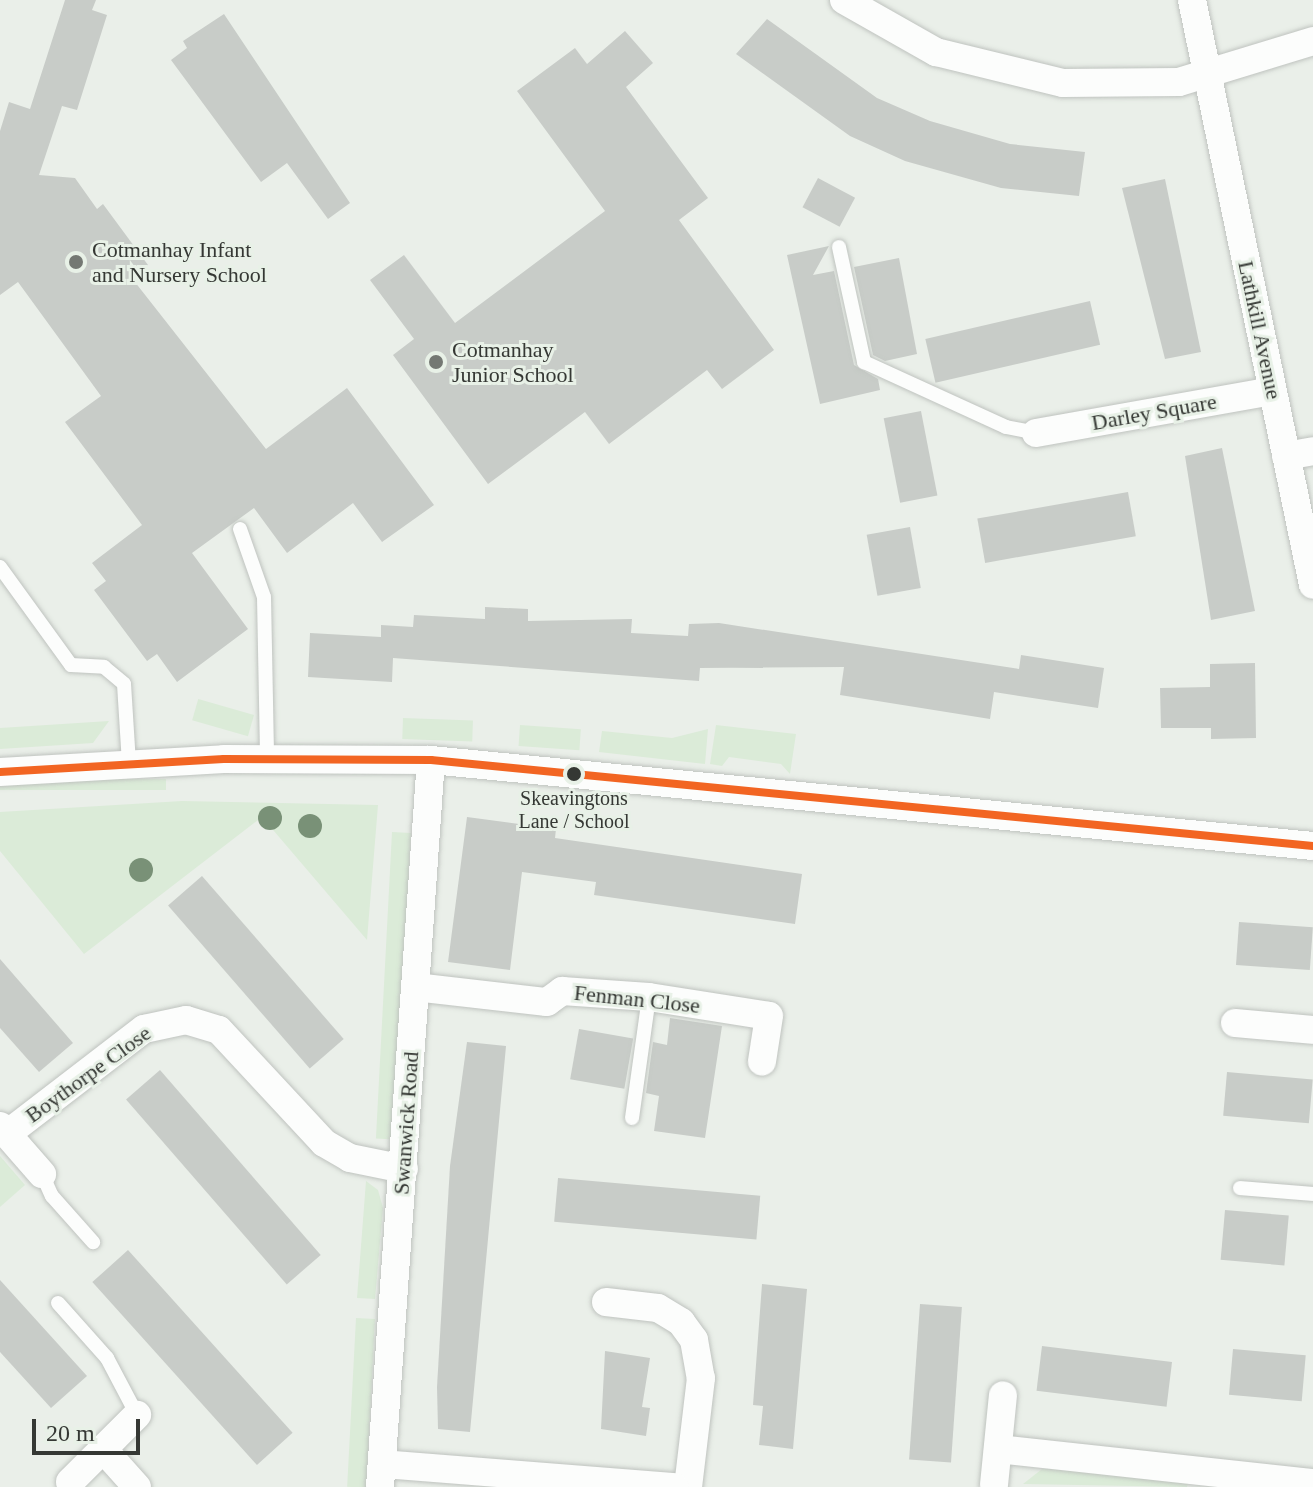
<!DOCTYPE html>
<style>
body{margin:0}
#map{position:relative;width:1313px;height:1487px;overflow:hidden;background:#eaefe9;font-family:"Times New Roman",serif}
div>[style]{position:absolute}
.green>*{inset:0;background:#dbebd8;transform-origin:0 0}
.building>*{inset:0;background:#c8ccc8;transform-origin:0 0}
.roads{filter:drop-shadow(0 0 2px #bfc3bf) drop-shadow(0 0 2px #bfc3bf)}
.service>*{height:14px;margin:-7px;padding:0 7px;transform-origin:7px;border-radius:7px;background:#fcfdfc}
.minor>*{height:28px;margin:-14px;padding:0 14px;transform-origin:14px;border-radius:14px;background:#fcfdfc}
.bus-1>*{height:8px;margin:-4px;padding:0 4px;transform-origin:4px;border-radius:4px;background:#f26522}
.trees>*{width:24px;height:24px;margin:-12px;border-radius:50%;background:#799177}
.dots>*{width:22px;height:22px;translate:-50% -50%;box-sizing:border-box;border:4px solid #e8f1e7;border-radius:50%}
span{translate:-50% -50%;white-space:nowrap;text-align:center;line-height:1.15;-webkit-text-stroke:6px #e8f1e7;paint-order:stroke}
.bus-label{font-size:20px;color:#353834}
.poi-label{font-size:22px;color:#353834}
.left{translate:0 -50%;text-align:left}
.street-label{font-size:22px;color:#353834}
.scale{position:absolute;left:32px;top:1419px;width:108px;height:36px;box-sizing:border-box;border:4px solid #353834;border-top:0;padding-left:10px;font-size:24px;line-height:28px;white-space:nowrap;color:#353834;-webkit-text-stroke:6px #e8f1e7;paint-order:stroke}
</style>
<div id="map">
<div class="green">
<div style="left:254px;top:715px;width:22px;height:58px;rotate:106deg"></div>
<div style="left:403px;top:718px;width:70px;height:21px;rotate:2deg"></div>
<div style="clip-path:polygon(109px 721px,93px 743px,0 749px,0 728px)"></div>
<div style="left:520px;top:725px;width:61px;height:21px;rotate:4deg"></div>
<div style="clip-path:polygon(716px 725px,796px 734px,790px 774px,781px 764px,729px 757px,722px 766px,710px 764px)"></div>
<div style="clip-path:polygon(708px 729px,705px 764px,599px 752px,602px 731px,672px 738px)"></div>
<div style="left:166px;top:779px;width:11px;height:166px;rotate:90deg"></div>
<div style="clip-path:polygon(182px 801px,378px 805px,367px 940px,262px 817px,84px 954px,0 851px,0 812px)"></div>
<div style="left:392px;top:832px;width:19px;height:307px;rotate:3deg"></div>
<div style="clip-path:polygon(0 1156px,25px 1185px,0 1207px)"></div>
<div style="clip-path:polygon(366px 1181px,378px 1190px,383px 1208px,375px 1299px,357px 1298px)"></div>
<div style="left:356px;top:1318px;width:19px;height:169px;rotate:3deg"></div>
<div style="clip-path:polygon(1057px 1468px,1188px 1482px,1187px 1487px,1023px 1484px,1042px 1469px)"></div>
</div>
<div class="building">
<div style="clip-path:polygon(65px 0,96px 0,92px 10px,107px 15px,77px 110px,62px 106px,39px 175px,75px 178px,97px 209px,103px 204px,148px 265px,131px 277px,266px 449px,347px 388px,434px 505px,382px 542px,353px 503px,287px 553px,254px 508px,192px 553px,248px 629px,177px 682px,157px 654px,147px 661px,94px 590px,106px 581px,92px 563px,142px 525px,65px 422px,101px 396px,18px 282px,0 295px,0 131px,9px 102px,30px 109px)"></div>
<div style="clip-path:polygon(224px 14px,350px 203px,328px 219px,287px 163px,261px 182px,171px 60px,187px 48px,183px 41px)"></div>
<div style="clip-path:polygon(767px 19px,877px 98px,930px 121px,1010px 144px,1085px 152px,1079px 196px,1001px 188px,905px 161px,850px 136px,736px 54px)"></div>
<div style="clip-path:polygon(625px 31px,653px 63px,626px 87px,708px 198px,679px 220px,774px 350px,722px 389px,707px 370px,609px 444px,585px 412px,488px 484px,393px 355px,414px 339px,370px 280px,404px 255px,455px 323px,605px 211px,517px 91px,575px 48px,587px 64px)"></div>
<div style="left:818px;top:178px;width:42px;height:33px;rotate:28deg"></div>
<div style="clip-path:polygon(1165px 179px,1201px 352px,1165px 359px,1122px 188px)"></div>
<div style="clip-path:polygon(829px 246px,813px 275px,834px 271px,854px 365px,878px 379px,880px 390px,820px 404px,787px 255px)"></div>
<div style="clip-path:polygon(899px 258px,917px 354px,885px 361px,873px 355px,854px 267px)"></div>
<div style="left:1090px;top:301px;width:45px;height:169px;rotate:77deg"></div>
<div style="left:921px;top:411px;width:86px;height:38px;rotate:79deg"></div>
<div style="clip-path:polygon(1222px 448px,1255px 611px,1211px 620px,1185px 456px)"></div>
<div style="left:1128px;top:492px;width:45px;height:153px;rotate:80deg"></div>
<div style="left:910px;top:527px;width:62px;height:44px;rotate:80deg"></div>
<div style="clip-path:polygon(485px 607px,528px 609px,528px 621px,632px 619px,631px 633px,688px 636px,689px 624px,719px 623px,1019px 669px,1021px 655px,1104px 668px,1098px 708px,994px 692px,990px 719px,840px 695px,844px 667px,700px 668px,699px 681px,393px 658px,392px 682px,308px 677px,310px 633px,381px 637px,381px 625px,413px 627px,414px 615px,485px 619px)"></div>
<div style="clip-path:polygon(1255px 663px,1256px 738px,1211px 739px,1211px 728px,1161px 728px,1160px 688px,1210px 687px,1210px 664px)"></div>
<div style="clip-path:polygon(467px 817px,556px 829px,555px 838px,802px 874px,795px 924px,594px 895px,596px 882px,522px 872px,510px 970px,448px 962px)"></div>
<div style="left:202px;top:876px;width:216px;height:45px;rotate:49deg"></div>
<div style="left:1239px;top:922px;width:74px;height:43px;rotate:4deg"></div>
<div style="clip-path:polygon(0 959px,73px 1043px,39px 1072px,0 1028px)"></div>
<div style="clip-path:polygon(670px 1018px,722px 1026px,705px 1138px,654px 1131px,659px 1096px,646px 1093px,653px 1042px,667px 1045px)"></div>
<div style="left:579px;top:1029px;width:55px;height:51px;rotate:10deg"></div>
<div style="clip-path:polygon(467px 1042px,506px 1046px,470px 1432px,438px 1429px,437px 1387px,450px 1166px)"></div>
<div style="left:160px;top:1070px;width:245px;height:45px;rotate:49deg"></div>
<div style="left:1227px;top:1072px;width:86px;height:44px;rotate:5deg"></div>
<div style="left:558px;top:1178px;width:203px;height:44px;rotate:5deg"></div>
<div style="left:1225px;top:1210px;width:64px;height:50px;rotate:5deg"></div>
<div style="left:128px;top:1250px;width:246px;height:48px;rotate:48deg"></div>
<div style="clip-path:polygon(0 1280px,87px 1376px,51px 1408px,0 1352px)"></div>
<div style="clip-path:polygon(762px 1284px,807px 1289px,793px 1449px,759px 1445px,763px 1406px,753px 1405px)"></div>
<div style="left:920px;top:1304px;width:42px;height:156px;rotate:4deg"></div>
<div style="left:1042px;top:1346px;width:131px;height:45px;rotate:7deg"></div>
<div style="left:1233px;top:1349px;width:73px;height:46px;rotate:5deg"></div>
<div style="clip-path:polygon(605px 1351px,650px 1358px,642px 1407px,650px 1408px,646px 1436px,601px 1429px)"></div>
</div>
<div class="roads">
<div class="service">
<div style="left:839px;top:247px;width:118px;rotate:77.7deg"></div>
<div style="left:864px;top:362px;width:156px;rotate:24.6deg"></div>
<div style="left:1006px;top:427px;width:31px;rotate:11deg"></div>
<div style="left:240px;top:529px;width:72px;rotate:70.6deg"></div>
<div style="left:264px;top:597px;width:161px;rotate:88.9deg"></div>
<div style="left:0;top:567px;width:121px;rotate:54.1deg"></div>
<div style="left:71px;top:665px;width:33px;rotate:3deg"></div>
<div style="left:104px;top:667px;width:26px;rotate:40deg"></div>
<div style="left:124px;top:684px;width:79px;rotate:86.4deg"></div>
<div style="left:632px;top:1118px;width:122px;rotate:-82deg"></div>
<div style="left:42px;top:1174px;width:24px;rotate:66deg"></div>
<div style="left:52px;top:1196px;width:62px;rotate:48.3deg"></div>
<div style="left:1240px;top:1188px;width:73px;rotate:4.7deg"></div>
<div style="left:58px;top:1303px;width:74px;rotate:48.3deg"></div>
<div style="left:107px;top:1358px;width:64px;rotate:62.2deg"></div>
</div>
<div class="minor">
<div style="left:844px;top:0;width:106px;rotate:29.5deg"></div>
<div style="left:936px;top:52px;width:131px;rotate:13.7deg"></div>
<div style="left:1063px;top:83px;width:116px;rotate:-0.5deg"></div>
<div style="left:1179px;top:82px;width:140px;rotate:-17deg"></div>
<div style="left:1192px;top:0;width:597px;rotate:78.31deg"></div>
<div style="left:1036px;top:433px;width:240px;rotate:-10.1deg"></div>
<div style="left:1286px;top:456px;width:27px;rotate:-10deg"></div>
<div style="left:0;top:772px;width:224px;rotate:-3.3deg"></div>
<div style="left:224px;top:759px;width:207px;rotate:0.3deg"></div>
<div style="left:431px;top:760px;width:886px;rotate:5.57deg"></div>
<div style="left:415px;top:987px;width:133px;rotate:6.5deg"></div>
<div style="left:547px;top:1002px;width:19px;rotate:-36deg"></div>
<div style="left:562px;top:991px;width:87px;rotate:3.9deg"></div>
<div style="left:649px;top:997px;width:121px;rotate:9deg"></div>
<div style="left:769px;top:1016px;width:46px;rotate:98.8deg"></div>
<div style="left:1235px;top:1023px;width:78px;rotate:5.1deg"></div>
<div style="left:0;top:1126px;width:64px;rotate:48.8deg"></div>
<div style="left:7px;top:1134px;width:173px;rotate:-37.5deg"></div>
<div style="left:144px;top:1029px;width:43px;rotate:-12.1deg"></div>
<div style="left:186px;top:1020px;width:34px;rotate:17deg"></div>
<div style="left:219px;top:1030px;width:154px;rotate:47.1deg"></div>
<div style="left:324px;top:1143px;width:30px;rotate:30deg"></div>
<div style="left:350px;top:1158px;width:55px;rotate:11.5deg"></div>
<div style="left:606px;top:1302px;width:52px;rotate:6.6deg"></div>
<div style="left:658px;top:1308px;width:27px;rotate:31deg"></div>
<div style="left:681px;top:1322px;width:22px;rotate:54deg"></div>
<div style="left:694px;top:1340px;width:39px;rotate:80deg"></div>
<div style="left:701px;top:1378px;width:110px;rotate:96.8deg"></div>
<div style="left:103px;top:1449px;width:51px;rotate:48.2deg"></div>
<div style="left:998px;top:1449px;width:317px;rotate:6.2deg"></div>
<div style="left:382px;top:1464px;width:293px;rotate:4.5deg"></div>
<div style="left:70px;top:1482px;width:95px;rotate:-45deg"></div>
<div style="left:994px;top:1485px;width:90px;rotate:-84.3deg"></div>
<div style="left:380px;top:1487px;width:729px;rotate:-85.99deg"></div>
</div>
</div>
<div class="bus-1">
<div style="left:0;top:772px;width:224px;rotate:-3.3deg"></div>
<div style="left:224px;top:759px;width:207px;rotate:0.3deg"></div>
<div style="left:431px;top:760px;width:886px;rotate:5.57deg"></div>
</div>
<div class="trees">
<div style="left:270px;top:818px"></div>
<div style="left:310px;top:826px"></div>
<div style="left:141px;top:870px"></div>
</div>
<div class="dots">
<div style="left:76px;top:262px;background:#747873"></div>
<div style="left:436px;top:362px;background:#747873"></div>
<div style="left:574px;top:774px;background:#353834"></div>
</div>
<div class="bus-label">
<span style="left:574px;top:810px">Skeavingtons<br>Lane / School</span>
</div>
<div class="poi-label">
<span class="left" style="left:92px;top:262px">Cotmanhay Infant<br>and Nursery School</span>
<span class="left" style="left:452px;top:362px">Cotmanhay<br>Junior School</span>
</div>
<div class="street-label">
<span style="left:1260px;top:330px;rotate:78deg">Lathkill Avenue</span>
<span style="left:1154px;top:412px;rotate:-10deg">Darley Square</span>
<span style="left:637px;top:999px;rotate:6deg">Fenman Close</span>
<span style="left:88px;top:1074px;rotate:-36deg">Boythorpe Close</span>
<span style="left:406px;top:1123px;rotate:-86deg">Swanwick Road</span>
</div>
<div class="scale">20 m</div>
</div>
